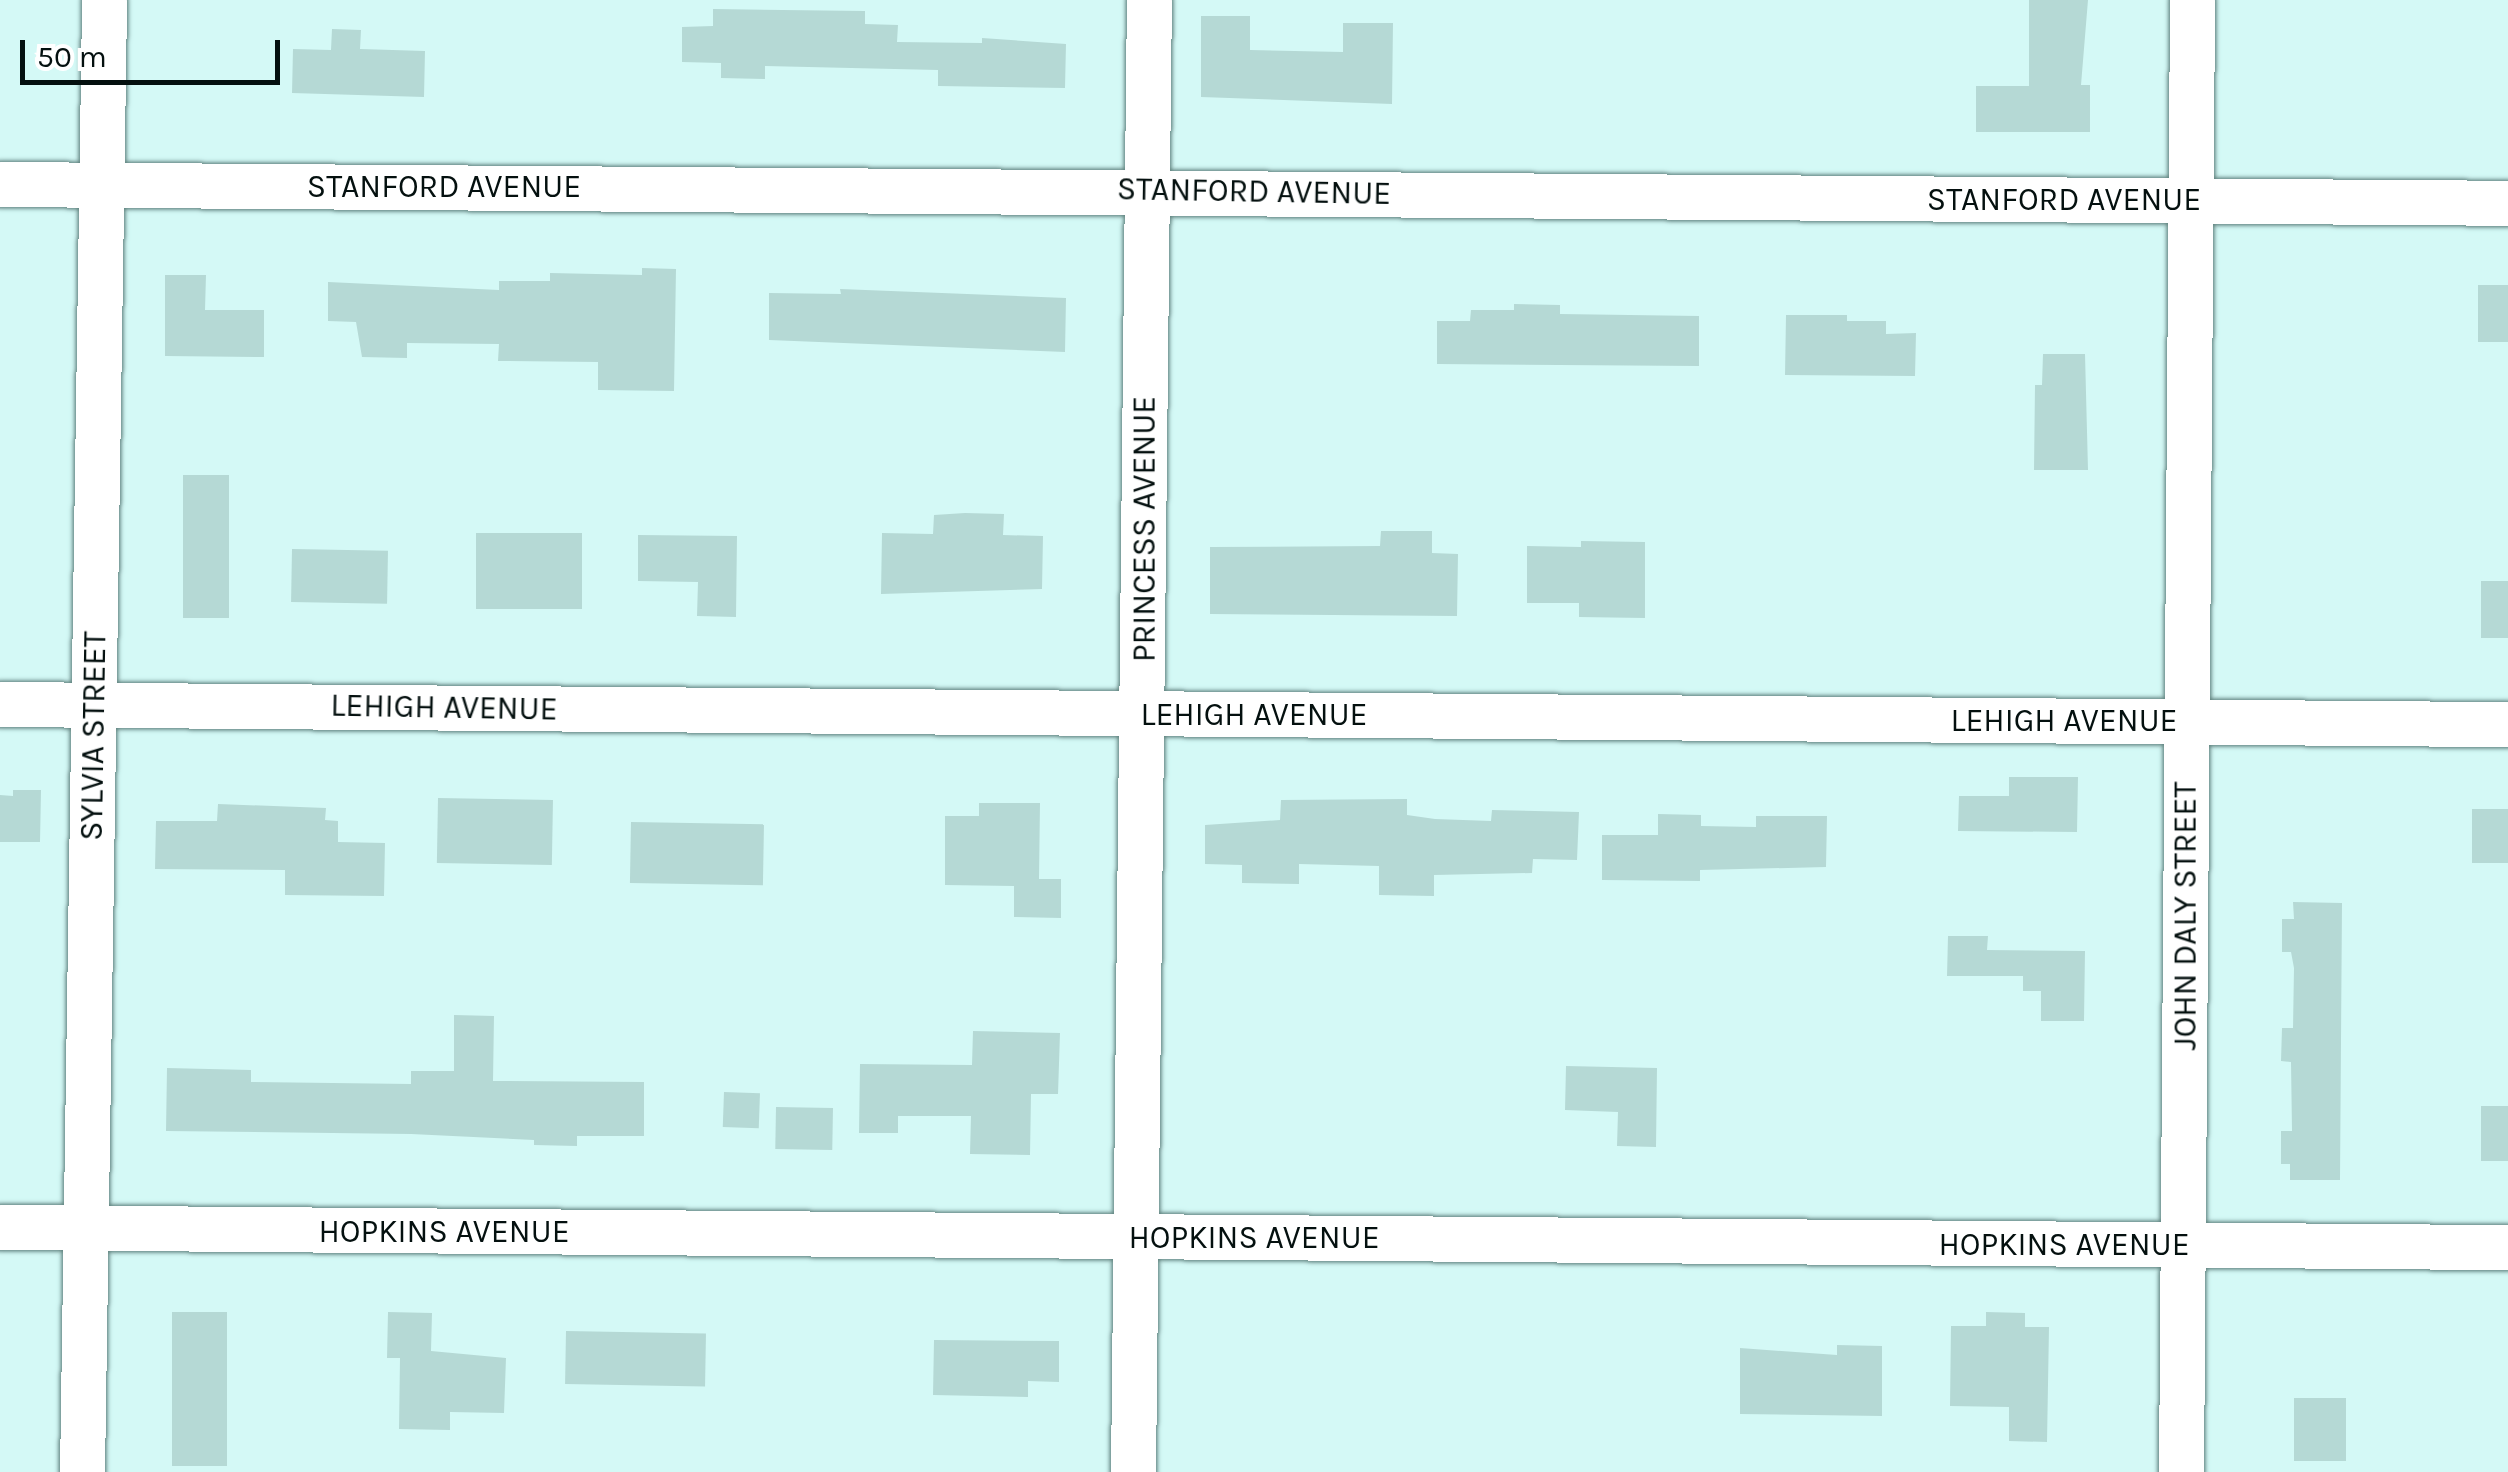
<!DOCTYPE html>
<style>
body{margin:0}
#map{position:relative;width:2508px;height:1472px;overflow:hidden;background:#d4f9f6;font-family:Karla,sans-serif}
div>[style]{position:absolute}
.building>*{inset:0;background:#b5d9d5;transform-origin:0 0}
.roads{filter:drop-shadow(0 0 2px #618380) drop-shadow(0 0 2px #618380)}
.minor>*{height:45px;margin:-22.5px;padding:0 22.5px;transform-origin:22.5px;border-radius:22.5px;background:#fff}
span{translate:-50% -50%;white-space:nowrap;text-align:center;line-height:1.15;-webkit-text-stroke:10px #fff;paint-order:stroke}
.street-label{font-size:32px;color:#04100f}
.scale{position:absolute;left:20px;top:40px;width:260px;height:45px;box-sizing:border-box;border:5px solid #04100f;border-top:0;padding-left:12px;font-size:30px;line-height:35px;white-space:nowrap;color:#04100f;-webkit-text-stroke:8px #fff;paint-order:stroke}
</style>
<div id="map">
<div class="building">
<div style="clip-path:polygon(2029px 0,2088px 0,2081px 85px,2090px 85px,2090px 132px,1976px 132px,1976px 86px,2029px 86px)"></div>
<div style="clip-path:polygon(713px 9px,865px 11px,865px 24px,898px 25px,897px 42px,982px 43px,982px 38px,1066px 44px,1065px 88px,938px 86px,938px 70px,765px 66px,765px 79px,721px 78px,721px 63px,682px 62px,682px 27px,713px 26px)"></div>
<div style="clip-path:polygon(1201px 16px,1250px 16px,1250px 50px,1343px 52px,1343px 23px,1393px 23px,1392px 104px,1201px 97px)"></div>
<div style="clip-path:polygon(332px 29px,361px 30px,360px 49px,425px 51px,424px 97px,292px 93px,293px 49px,331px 50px)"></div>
<div style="clip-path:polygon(642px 268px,676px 269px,674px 391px,598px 390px,598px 362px,498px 361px,499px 344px,407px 343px,407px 358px,362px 357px,356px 322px,328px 321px,328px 282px,499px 290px,499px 281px,550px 281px,550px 273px,642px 275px)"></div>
<div style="clip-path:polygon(165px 275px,206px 275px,205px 310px,264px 310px,264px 357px,165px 356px)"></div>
<div style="left:2478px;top:285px;width:30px;height:57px"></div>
<div style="clip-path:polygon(840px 289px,1066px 298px,1065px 352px,769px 340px,769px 293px,841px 294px)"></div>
<div style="clip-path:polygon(1514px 304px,1560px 305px,1560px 314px,1699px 316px,1699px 366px,1437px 364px,1437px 321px,1470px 321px,1471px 310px,1514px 310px)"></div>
<div style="clip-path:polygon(1786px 315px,1847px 315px,1847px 321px,1886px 321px,1886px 334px,1916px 333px,1915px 376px,1785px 375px)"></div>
<div style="clip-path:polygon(2043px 354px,2085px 354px,2088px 470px,2034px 470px,2035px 385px,2042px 385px)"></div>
<div style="left:183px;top:475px;width:46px;height:143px"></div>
<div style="clip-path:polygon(965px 513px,1004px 514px,1003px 535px,1043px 536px,1042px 589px,881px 594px,882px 533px,933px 534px,934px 515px)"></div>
<div style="clip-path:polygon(1381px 531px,1432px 531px,1432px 553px,1458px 554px,1457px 616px,1210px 614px,1210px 547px,1380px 546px)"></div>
<div style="left:476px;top:533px;width:106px;height:76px"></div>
<div style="clip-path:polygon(638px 535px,737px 536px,736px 617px,697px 616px,698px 582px,638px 581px)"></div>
<div style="clip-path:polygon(1581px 541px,1645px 542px,1645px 618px,1579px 617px,1579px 603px,1527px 603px,1527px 546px,1581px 547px)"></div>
<div style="left:292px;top:549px;width:96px;height:53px;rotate:1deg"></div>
<div style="left:2481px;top:581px;width:27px;height:57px"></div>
<div style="clip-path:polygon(2009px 777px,2078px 777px,2077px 832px,1958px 831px,1959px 796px,2009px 796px)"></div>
<div style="clip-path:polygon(13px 790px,41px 790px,40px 842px,0 842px,0 795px,13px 796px)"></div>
<div style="left:438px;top:798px;width:115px;height:65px;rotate:1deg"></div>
<div style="clip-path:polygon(1407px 799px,1407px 815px,1435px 819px,1491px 821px,1492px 810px,1579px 812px,1577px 860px,1533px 859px,1532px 873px,1434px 875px,1434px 896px,1379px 895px,1379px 866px,1299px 864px,1299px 884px,1242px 883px,1242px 865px,1205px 864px,1205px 825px,1280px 820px,1281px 800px)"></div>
<div style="clip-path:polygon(979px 803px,1040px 803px,1039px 879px,1061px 879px,1061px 918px,1014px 917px,1014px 886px,945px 885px,945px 816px,979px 816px)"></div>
<div style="clip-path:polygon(218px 804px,326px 808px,325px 820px,338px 821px,338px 842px,385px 843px,384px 896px,285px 895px,285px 870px,155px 869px,156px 821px,217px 821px)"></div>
<div style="left:2472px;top:809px;width:36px;height:54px"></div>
<div style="clip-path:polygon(1658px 814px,1701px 815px,1701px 826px,1756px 827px,1756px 816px,1827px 816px,1826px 867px,1700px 870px,1700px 881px,1602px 880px,1602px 835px,1658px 835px)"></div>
<div style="left:631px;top:822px;width:133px;height:61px;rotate:1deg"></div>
<div style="clip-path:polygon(2293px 902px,2342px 903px,2340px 1180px,2290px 1180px,2290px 1164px,2281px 1164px,2281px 1131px,2292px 1131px,2291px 1062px,2281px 1061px,2282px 1028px,2293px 1028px,2294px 968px,2291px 952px,2282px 952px,2282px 919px,2294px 919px)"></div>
<div style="clip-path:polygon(1948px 936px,1988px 936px,1987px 950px,2085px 951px,2084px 1021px,2041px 1021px,2041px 991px,2023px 991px,2023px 976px,1947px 976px)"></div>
<div style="clip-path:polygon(454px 1015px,494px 1016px,493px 1081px,644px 1082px,644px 1136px,577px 1136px,577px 1146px,534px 1145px,534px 1140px,411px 1134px,166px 1131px,167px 1068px,251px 1070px,251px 1082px,411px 1084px,411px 1071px,454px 1071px)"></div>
<div style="clip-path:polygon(973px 1031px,1060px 1033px,1058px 1094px,1031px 1094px,1030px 1155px,970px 1154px,971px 1116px,898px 1116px,898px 1133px,859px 1133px,860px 1064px,972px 1065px)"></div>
<div style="clip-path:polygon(1566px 1066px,1657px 1068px,1656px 1147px,1617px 1146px,1618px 1112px,1565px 1110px)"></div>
<div style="left:724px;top:1092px;width:36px;height:35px;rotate:2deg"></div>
<div style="left:2481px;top:1106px;width:27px;height:55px"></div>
<div style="left:776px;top:1107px;width:57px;height:42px;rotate:1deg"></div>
<div style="left:172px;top:1312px;width:55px;height:154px"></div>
<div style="clip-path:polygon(388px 1312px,432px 1313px,431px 1351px,506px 1358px,504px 1413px,450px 1412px,450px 1430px,399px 1429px,400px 1358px,387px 1358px)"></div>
<div style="clip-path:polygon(1986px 1312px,2025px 1313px,2025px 1327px,2049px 1327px,2047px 1442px,2009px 1441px,2009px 1407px,1950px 1406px,1951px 1326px,1986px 1326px)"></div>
<div style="left:566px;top:1331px;width:140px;height:53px;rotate:1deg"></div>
<div style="clip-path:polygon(934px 1340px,1059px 1341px,1059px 1382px,1028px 1381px,1028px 1397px,933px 1395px)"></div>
<div style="clip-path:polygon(1837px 1345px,1882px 1346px,1882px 1416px,1740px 1414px,1740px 1348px,1837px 1355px)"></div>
<div style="left:2294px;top:1398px;width:52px;height:63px"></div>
</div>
<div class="roads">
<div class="minor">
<div style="left:0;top:184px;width:2508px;rotate:0.43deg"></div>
<div style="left:0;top:704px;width:2508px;rotate:0.46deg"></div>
<div style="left:0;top:1227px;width:2508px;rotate:0.46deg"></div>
<div style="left:82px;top:1472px;width:1472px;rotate:-89.14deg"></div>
<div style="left:1133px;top:1472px;width:1472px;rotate:-89.38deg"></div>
<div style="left:2181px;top:1472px;width:1472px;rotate:-89.57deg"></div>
</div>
</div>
<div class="street-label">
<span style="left:444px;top:187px">STANFORD AVENUE</span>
<span style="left:1254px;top:192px;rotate:1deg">STANFORD AVENUE</span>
<span style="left:2064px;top:200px">STANFORD AVENUE</span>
<span style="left:1145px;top:529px;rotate:-90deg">PRINCESS AVENUE</span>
<span style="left:444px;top:708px;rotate:1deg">LEHIGH AVENUE</span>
<span style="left:1254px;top:715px">LEHIGH AVENUE</span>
<span style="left:2064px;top:721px">LEHIGH AVENUE</span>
<span style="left:94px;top:736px;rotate:-89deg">SYLVIA STREET</span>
<span style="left:2186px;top:916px;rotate:-90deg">JOHN DALY STREET</span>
<span style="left:444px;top:1232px">HOPKINS AVENUE</span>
<span style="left:1254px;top:1238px">HOPKINS AVENUE</span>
<span style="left:2064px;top:1245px">HOPKINS AVENUE</span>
</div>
<div class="scale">50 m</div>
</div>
